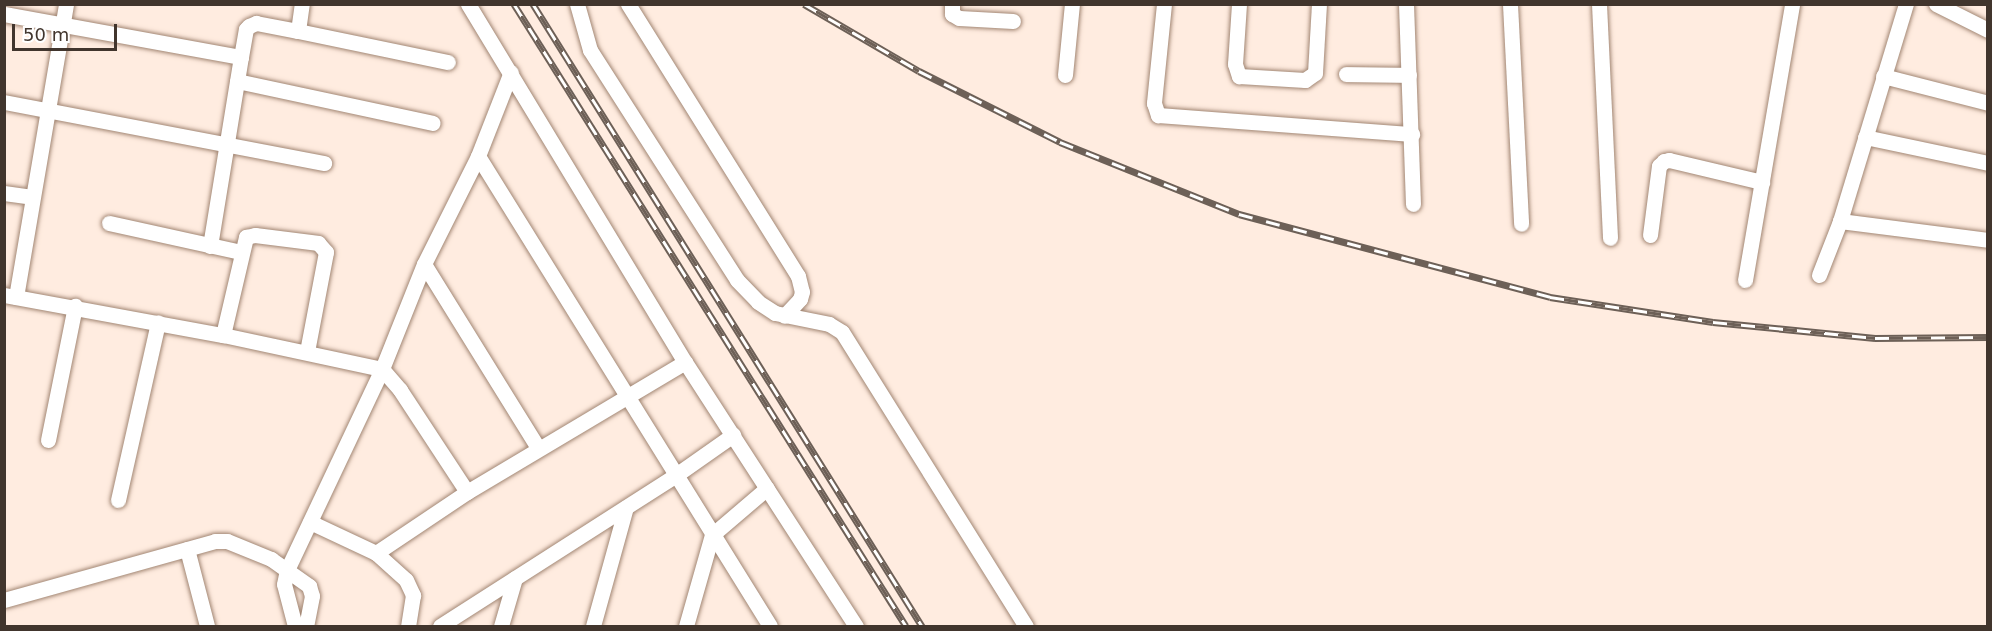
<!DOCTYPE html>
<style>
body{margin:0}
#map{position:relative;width:1992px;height:631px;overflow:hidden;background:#ffece0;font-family:"DejaVu Sans",sans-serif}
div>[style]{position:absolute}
.roads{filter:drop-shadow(0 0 2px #a28673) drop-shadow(0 0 2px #a28673)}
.minor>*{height:15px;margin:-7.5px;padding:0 7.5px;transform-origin:7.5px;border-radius:7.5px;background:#fff}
.rail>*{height:7px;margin-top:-3.5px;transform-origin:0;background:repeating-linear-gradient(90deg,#fff 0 14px,#6d6057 0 28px);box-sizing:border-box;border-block:2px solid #6d6057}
span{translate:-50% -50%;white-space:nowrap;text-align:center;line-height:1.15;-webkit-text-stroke:4.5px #fff;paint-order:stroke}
.frame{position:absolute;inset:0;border:6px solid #41352d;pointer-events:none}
.scale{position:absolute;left:12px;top:24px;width:105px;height:27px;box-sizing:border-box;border:3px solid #41352d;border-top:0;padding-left:8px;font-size:18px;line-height:21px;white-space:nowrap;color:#41352d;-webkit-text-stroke:4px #fff;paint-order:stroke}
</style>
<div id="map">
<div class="roads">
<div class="minor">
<div style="left:468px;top:4px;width:419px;rotate:58.8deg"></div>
<div style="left:685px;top:362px;width:315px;rotate:57.1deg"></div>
<div style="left:577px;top:4px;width:48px;rotate:74.2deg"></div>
<div style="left:590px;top:50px;width:273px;rotate:57.4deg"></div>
<div style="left:737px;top:280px;width:30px;rotate:46deg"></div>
<div style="left:758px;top:302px;width:20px;rotate:33deg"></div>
<div style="left:775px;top:313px;width:55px;rotate:11.5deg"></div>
<div style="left:829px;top:324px;width:15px;rotate:32deg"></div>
<div style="left:842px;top:332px;width:347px;rotate:58deg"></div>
<div style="left:628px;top:4px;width:321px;rotate:58deg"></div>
<div style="left:798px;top:276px;width:16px;rotate:76deg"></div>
<div style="left:802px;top:292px;width:7px;rotate:106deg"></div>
<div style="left:800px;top:299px;width:23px;rotate:133deg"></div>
<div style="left:952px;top:4px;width:10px;rotate:90deg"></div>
<div style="left:952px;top:14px;width:8px;rotate:30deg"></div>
<div style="left:959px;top:18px;width:54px;rotate:3.2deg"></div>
<div style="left:1164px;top:4px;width:100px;rotate:95.8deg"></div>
<div style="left:1154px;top:103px;width:13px;rotate:72deg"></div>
<div style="left:1158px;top:115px;width:255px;rotate:4.3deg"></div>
<div style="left:1239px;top:4px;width:60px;rotate:93.8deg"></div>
<div style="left:1235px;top:64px;width:13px;rotate:72deg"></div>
<div style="left:1239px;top:76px;width:66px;rotate:3.5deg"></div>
<div style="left:1305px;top:80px;width:12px;rotate:-35deg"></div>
<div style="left:1315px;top:73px;width:69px;rotate:-86.7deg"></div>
<div style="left:1406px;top:4px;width:200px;rotate:88deg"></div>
<div style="left:1510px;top:4px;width:220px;rotate:87.1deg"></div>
<div style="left:1599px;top:4px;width:234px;rotate:87.3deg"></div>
<div style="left:1936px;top:4px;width:58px;rotate:26.6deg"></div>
<div style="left:4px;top:14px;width:241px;rotate:10.3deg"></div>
<div style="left:298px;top:31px;width:27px;rotate:-82deg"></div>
<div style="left:1346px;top:74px;width:63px;rotate:0.9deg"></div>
<div style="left:1065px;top:75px;width:71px;rotate:-84.4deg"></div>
<div style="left:1883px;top:76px;width:108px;rotate:14.4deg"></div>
<div style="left:237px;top:81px;width:200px;rotate:12.1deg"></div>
<div style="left:4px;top:102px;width:326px;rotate:10.8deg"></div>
<div style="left:1865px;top:137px;width:126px;rotate:11.9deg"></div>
<div style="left:478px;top:156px;width:553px;rotate:58.15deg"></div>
<div style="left:4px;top:193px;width:28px;rotate:8deg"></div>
<div style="left:1840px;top:221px;width:149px;rotate:7.3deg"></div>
<div style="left:109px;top:223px;width:135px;rotate:12.4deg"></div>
<div style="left:1650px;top:235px;width:70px;rotate:-82.6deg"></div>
<div style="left:1659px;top:166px;width:7px;rotate:-45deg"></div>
<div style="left:1664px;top:161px;width:5px;rotate:-11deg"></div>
<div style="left:1669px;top:160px;width:96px;rotate:13.3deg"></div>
<div style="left:210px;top:246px;width:192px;rotate:-80.7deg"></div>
<div style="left:241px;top:57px;width:28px;rotate:-80deg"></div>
<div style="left:246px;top:29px;width:4px;rotate:-45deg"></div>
<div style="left:249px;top:26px;width:8px;rotate:-23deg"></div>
<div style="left:256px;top:23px;width:43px;rotate:10.8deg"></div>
<div style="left:298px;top:31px;width:153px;rotate:11.7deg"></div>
<div style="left:424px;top:264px;width:216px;rotate:58.2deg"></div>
<div style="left:1819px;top:275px;width:58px;rotate:-68.7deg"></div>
<div style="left:1840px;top:221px;width:227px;rotate:-73.1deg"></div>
<div style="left:1745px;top:280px;width:280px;rotate:-80.3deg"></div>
<div style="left:4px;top:295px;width:223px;rotate:10.4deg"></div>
<div style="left:223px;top:335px;width:163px;rotate:12.1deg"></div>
<div style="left:382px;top:369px;width:28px;rotate:49deg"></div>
<div style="left:400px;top:390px;width:122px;rotate:56.7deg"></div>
<div style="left:16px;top:297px;width:297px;rotate:-80.3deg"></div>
<div style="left:223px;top:335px;width:101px;rotate:-76.8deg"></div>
<div style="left:246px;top:237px;width:9px;rotate:-13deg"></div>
<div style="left:255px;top:235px;width:64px;rotate:7.2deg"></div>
<div style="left:318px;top:243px;width:12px;rotate:48deg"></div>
<div style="left:326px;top:252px;width:102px;rotate:100.8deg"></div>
<div style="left:48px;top:440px;width:137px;rotate:-78.6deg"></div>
<div style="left:118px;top:500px;width:182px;rotate:-77.3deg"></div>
<div style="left:310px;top:522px;width:73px;rotate:25.2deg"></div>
<div style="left:376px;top:553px;width:40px;rotate:42deg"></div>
<div style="left:406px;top:580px;width:17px;rotate:65deg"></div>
<div style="left:413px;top:595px;width:31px;rotate:99deg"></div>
<div style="left:187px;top:549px;width:80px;rotate:75.4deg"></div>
<div style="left:376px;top:553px;width:110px;rotate:-33.8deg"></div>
<div style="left:467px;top:492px;width:254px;rotate:-30.8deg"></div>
<div style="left:4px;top:600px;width:219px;rotate:-15.6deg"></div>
<div style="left:215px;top:541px;width:12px"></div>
<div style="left:227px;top:541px;width:48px;rotate:22.2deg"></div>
<div style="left:271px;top:559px;width:47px;rotate:35.4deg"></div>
<div style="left:309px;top:586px;width:10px;rotate:73deg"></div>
<div style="left:312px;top:596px;width:31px;rotate:101deg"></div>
<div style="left:295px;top:626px;width:43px;rotate:-104.7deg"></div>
<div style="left:284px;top:584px;width:14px;rotate:-78deg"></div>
<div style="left:287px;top:570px;width:222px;rotate:-64.7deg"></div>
<div style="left:382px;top:369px;width:113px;rotate:-68.2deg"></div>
<div style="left:424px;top:264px;width:121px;rotate:-63.4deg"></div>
<div style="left:478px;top:156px;width:90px;rotate:-68.6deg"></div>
<div style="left:440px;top:626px;width:280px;rotate:-32.6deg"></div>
<div style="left:676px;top:475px;width:70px;rotate:-35.1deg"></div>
<div style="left:501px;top:626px;width:50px;rotate:-73.7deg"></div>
<div style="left:593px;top:626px;width:123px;rotate:-74.5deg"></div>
<div style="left:686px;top:626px;width:95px;rotate:-74.1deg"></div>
<div style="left:712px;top:535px;width:72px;rotate:-40.5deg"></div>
</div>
</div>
<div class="rail">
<div style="left:514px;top:4px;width:735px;rotate:57.78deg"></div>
<div style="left:533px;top:4px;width:734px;rotate:57.98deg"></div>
<div style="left:804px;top:4px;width:133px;rotate:30.2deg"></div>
<div style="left:919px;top:71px;width:158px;rotate:26.7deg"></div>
<div style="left:1060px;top:142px;width:193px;rotate:21.9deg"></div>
<div style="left:1239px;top:214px;width:322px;rotate:14.9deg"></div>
<div style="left:1550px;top:297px;width:165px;rotate:8.7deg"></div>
<div style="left:1713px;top:322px;width:163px;rotate:5.6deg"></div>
<div style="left:1875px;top:338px;width:113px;rotate:-0.5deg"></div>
</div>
<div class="frame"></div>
<div class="scale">50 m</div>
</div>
